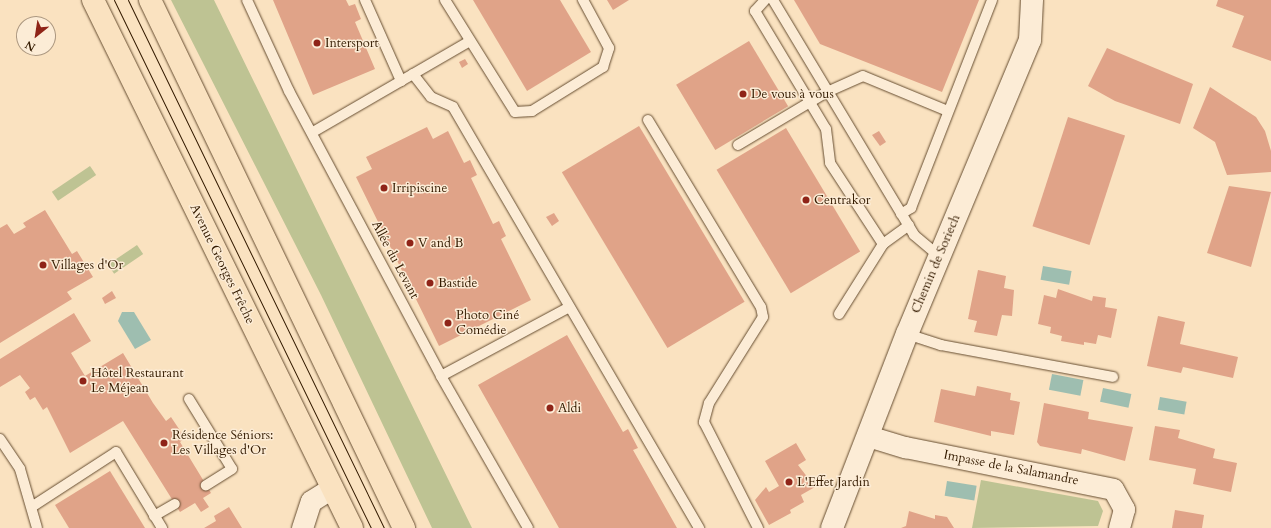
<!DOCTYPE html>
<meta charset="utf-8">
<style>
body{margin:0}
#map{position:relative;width:1271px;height:528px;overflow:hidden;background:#fae2c0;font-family:Cardo,serif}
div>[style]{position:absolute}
.green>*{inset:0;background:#bec393;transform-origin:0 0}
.water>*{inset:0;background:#9ebeb0;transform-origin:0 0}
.building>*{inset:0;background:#e0a388;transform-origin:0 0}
.roads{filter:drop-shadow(0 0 1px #664d30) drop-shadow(0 0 1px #664d30)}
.lane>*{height:10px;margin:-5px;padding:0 5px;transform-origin:5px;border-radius:5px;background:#fcecd6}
.street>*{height:21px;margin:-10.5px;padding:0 10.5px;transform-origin:10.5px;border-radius:10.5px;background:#fcecd6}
.secondary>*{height:22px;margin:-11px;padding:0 11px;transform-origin:11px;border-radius:11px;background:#fcecd6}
.primary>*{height:22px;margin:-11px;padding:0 11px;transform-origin:11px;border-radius:11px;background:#fae2c0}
.tram>*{height:1px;margin:-0.5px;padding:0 0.5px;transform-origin:0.5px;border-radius:0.5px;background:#341b00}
.dots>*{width:11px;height:11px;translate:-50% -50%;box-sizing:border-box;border:2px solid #fcecd6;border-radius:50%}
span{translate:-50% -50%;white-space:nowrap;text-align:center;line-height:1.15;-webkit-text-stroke:3px #fcecd6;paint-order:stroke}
.poi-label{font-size:13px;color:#341b00}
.left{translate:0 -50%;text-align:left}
.street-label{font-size:13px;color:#341b00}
.north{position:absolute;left:16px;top:16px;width:40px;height:40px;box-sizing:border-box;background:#fcecd6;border:1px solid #ac9880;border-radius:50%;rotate:210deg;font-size:11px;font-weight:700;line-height:16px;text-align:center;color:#341b00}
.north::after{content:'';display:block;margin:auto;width:14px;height:18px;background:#8f2418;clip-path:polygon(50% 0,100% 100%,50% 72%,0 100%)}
</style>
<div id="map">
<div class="green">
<div style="clip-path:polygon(171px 0,214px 0,472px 528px,432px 528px,321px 295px)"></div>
<div style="left:90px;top:166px;width:11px;height:46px;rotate:56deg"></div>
<div style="left:137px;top:245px;width:11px;height:35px;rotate:56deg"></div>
<div style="clip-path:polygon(981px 480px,1098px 501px,1103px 511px,1098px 526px,972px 528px)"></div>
</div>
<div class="water">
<div style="left:1043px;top:266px;width:29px;height:14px;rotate:10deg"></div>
<div style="clip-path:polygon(122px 312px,134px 312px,151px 340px,135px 349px,118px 321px)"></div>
<div style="left:1052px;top:374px;width:32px;height:16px;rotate:11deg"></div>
<div style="left:1103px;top:388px;width:29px;height:14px;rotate:12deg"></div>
<div style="left:1160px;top:397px;width:27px;height:13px;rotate:10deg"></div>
<div style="left:947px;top:481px;width:30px;height:15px;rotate:9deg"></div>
</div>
<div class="building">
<div style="clip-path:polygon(273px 0,346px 0,349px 6px,355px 4px,361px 19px,355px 22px,375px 69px,313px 95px)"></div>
<div style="clip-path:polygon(473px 0,560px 0,591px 52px,527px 91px)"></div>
<div style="clip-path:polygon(607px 0,629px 0,613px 10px)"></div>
<div style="clip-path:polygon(794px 0,979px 0,942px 92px,820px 44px)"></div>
<div style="clip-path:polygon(1218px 0,1271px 0,1271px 61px,1232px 47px,1244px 16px,1216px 6px)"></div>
<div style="left:749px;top:41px;width:76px;height:85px;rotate:59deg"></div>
<div style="clip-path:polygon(1107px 48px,1193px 84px,1180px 124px,1115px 101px,1088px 86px)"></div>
<div style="clip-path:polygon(465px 59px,468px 64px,462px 68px,459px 62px)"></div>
<div style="clip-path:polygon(1210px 87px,1256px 117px,1265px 131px,1271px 151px,1271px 172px,1227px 175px,1215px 142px,1193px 128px)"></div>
<div style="left:1068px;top:117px;width:60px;height:115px;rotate:18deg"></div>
<div style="left:639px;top:126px;width:205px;height:90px;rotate:59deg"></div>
<div style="clip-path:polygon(427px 127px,433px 139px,448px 131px,464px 163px,470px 160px,477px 175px,471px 178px,493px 224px,499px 221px,506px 236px,501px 239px,531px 300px,439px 346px,356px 177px,372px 169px,366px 157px)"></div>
<div style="left:786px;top:128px;width:144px;height:81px;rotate:59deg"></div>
<div style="clip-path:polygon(879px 131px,886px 142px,880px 146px,872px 135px)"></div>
<div style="clip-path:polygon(1229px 186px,1271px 192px,1251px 267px,1207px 253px)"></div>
<div style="clip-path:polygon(45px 210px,72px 254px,77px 251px,93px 277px,67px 292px,72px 299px,0 343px,0 228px,7px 224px,14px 234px,26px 227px,23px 223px)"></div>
<div style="clip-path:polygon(554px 213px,559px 221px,552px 226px,546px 217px)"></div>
<div style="clip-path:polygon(978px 270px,1006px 276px,1004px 288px,1014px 290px,1012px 316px,1002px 315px,997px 336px,974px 332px,977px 321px,968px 319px)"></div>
<div style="clip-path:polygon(1058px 289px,1092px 301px,1093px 296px,1106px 298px,1105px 307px,1117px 309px,1111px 338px,1098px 335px,1096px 344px,1084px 342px,1084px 345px,1061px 341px,1062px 336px,1050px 333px,1051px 327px,1038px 324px,1044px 295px,1056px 298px)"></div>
<div style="clip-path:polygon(112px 291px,116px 298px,105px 304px,102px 298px)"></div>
<div style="clip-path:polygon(74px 313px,91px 341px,71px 353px,85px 376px,123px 353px,153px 403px,166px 421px,171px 417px,185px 438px,180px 442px,211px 493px,203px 498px,209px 507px,201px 512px,195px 503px,180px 512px,123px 421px,70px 453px,47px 407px,43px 410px,35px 397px,30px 400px,25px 392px,30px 388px,20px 375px,0 387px,0 359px)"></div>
<div style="clip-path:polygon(1158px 316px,1185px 322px,1180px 344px,1238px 357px,1233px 378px,1183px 367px,1181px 373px,1147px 366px)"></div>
<div style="clip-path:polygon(567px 335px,623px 432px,628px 429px,638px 448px,633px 450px,677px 528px,559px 528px,478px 385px)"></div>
<div style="clip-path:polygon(977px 386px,1011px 393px,1010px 400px,1020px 402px,1014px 435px,991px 431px,991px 436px,934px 422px,941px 389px,975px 396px)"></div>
<div style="clip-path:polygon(1044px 403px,1089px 412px,1088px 419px,1133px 427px,1125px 461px,1082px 449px,1081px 454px,1040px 446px,1037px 442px)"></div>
<div style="clip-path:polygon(1155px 426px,1180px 430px,1178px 438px,1215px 449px,1213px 458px,1237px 463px,1231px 492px,1193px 484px,1196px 469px,1149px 460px)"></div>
<div style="clip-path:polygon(796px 443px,806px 460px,798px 465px,815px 487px,801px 495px,804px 502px,790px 510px,791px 513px,769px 525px,755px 500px,766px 487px,769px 492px,779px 486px,765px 461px)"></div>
<div style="clip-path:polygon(110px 471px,145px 528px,69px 528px,55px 505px)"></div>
<div style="clip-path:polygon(229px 507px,242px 528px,204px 528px,216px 521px,214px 516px)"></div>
<div style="clip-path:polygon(1175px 510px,1204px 515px,1202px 528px,1172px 528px)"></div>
<div style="clip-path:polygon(909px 511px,935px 519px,935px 515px,947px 517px,954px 528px,901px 528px,906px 526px)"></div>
</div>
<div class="roads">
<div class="lane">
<div style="left:247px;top:0;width:100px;rotate:65.2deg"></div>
<div style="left:289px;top:91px;width:323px;rotate:61.9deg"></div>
<div style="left:441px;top:376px;width:175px;rotate:60.2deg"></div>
<div style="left:365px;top:0;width:89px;rotate:66deg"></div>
<div style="left:445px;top:0;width:132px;rotate:58deg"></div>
<div style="left:515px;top:112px;width:17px;rotate:-3deg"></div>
<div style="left:532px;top:111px;width:84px;rotate:-31.8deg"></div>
<div style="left:603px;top:67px;width:20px;rotate:-72deg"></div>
<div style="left:609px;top:48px;width:55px;rotate:-118.4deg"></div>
<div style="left:765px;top:0;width:15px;rotate:132deg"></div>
<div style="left:755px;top:11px;width:138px;rotate:59deg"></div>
<div style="left:826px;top:129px;width:34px;rotate:83deg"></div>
<div style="left:830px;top:163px;width:97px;rotate:56.8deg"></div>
<div style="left:773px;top:0;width:274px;rotate:59deg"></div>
<div style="left:914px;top:235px;width:34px;rotate:40deg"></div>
<div style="left:413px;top:74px;width:29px;rotate:52deg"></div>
<div style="left:431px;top:97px;width:24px;rotate:24deg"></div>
<div style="left:453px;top:107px;width:488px;rotate:59.7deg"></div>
<div style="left:648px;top:120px;width:218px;rotate:58.9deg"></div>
<div style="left:761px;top:307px;width:10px;rotate:79deg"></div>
<div style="left:763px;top:317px;width:102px;rotate:122.1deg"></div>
<div style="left:709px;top:403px;width:20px;rotate:105deg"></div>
<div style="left:704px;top:422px;width:119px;rotate:63deg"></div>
<div style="left:313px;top:132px;width:179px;rotate:-30.1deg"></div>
<div style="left:738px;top:145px;width:104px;rotate:-30.8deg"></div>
<div style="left:827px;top:92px;width:39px;rotate:-24deg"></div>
<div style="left:863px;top:76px;width:92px;rotate:22.4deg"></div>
<div style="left:901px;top:214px;width:12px;rotate:-31deg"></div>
<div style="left:911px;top:208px;width:223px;rotate:-68.7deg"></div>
<div style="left:839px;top:314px;width:83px;rotate:-57.8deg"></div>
<div style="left:883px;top:244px;width:32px;rotate:-36deg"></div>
<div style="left:907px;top:334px;width:36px;rotate:18deg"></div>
<div style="left:941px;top:345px;width:175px;rotate:10.5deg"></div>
<div style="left:441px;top:376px;width:144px;rotate:-28.2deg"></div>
<div style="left:189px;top:399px;width:82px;rotate:58.4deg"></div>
<div style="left:232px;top:469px;width:31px;rotate:148deg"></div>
<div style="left:0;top:439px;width:36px;rotate:56deg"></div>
<div style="left:20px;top:469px;width:61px;rotate:73.9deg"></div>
<div style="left:33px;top:506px;width:99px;rotate:-33deg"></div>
<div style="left:116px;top:452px;width:89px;rotate:58.8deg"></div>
<div style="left:154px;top:516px;width:24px;rotate:-30deg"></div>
</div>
<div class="street">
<div style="left:868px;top:436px;width:39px;rotate:17deg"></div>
<div style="left:905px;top:447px;width:212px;rotate:11.4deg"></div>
<div style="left:1113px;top:489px;width:23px;rotate:61deg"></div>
<div style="left:1124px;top:509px;width:20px;rotate:105deg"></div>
<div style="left:302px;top:528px;width:28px;rotate:-72deg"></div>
<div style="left:311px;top:501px;width:25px;rotate:-32deg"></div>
</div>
<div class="secondary">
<div style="left:832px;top:528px;width:208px;rotate:-68.9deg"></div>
<div style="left:907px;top:334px;width:319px;rotate:-67.3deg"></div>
<div style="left:1030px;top:40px;width:40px;rotate:-87.1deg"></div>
</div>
<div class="primary">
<div style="left:93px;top:0;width:588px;rotate:63.87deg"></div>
<div style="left:150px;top:0;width:586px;rotate:64.31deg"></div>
</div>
</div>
<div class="tram">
<div style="left:114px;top:0;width:587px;rotate:64.05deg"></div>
<div style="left:128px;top:0;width:587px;rotate:64.13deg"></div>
</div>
<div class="dots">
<div style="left:317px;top:43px;background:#8f2418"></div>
<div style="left:743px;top:94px;background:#8f2418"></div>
<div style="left:384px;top:188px;background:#8f2418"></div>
<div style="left:806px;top:200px;background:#8f2418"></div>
<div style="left:410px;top:243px;background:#8f2418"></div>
<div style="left:43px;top:265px;background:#8f2418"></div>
<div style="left:430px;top:283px;background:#8f2418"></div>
<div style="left:448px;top:323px;background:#8f2418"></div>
<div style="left:83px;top:381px;background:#8f2418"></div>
<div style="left:550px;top:408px;background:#8f2418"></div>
<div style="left:164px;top:443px;background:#8f2418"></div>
<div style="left:789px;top:482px;background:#8f2418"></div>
</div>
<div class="poi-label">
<span class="left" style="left:325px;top:43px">Intersport</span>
<span class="left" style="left:751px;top:94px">De vous à vous</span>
<span class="left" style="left:392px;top:188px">Irripiscine</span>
<span class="left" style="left:814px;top:200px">Centrakor</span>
<span class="left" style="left:418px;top:243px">V and B</span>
<span class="left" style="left:51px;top:265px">Villages d'Or</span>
<span class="left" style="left:438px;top:283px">Bastide</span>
<span class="left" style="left:456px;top:323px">Photo Ciné<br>Comédie</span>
<span class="left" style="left:91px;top:381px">Hôtel Restaurant<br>Le Méjean</span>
<span class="left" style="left:558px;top:408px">Aldi</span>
<span class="left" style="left:172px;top:443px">Résidence Séniors:<br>Les Villages d'Or</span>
<span class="left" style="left:797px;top:482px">L'Effet Jardin</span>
</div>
<div class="street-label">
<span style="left:395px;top:260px;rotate:62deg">Allée du Levant</span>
<span style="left:222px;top:264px;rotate:64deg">Avenue Georges Frêche</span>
<span style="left:936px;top:264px;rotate:-67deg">Chemin de Soriech</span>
<span style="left:1011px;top:468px;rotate:11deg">Impasse de la Salamandre</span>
</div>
<div class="north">N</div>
</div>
